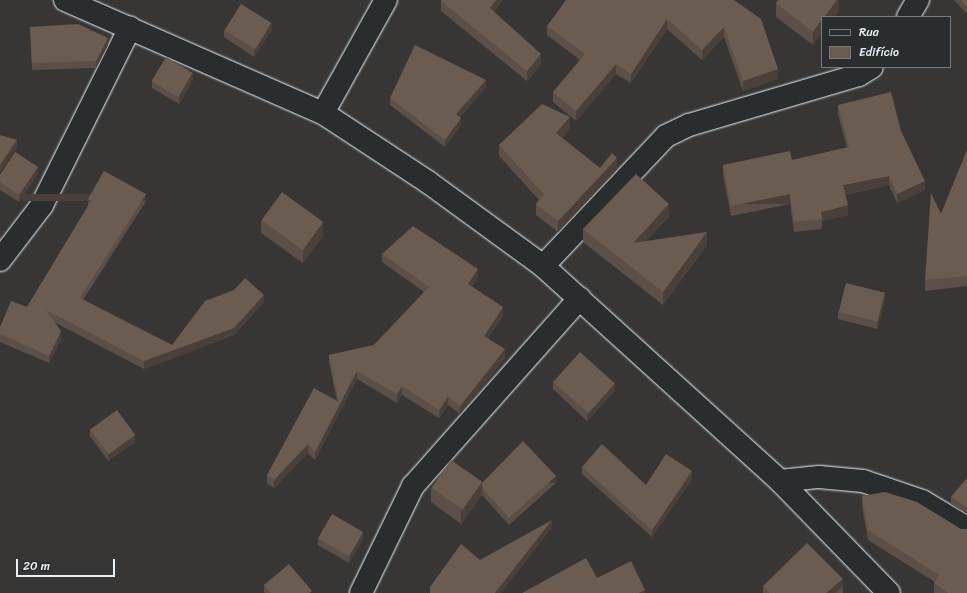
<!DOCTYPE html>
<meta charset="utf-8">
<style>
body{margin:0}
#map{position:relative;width:967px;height:593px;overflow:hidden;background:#373635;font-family:Sriracha,sans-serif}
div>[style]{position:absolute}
.roads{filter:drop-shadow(0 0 1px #e8f1f8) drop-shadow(0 0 1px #e8f1f8)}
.street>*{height:22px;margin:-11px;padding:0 11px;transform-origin:11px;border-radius:11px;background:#2a2d2e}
.secondary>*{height:22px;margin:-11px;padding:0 11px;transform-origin:11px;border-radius:11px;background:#2a2d2e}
.wall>*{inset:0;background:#5c4f47;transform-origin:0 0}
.shaded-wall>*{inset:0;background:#4b4039;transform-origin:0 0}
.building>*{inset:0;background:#6b5c52;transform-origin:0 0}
span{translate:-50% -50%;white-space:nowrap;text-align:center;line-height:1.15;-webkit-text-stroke:3px #2a2d2e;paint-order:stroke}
.legend{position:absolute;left:821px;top:16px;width:130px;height:52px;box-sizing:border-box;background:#2a2d2e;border:1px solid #767b7f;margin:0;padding:5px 7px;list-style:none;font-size:12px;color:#e8f1f8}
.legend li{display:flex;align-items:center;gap:8px;height:20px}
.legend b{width:20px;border:1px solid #767b7f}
.scale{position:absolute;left:16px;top:559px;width:99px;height:18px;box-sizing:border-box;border:2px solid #e8f1f8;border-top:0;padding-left:5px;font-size:12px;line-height:14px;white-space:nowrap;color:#e8f1f8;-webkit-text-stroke:3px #2a2d2e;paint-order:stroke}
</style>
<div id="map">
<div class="roads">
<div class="street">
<div style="left:908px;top:17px;width:20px;rotate:-60deg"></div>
<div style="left:323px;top:113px;width:129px;rotate:-60.9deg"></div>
<div style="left:0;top:260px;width:69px;rotate:-52.6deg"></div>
<div style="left:42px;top:205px;width:198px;rotate:-63.6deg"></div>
<div style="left:543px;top:266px;width:179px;rotate:-46.6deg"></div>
<div style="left:666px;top:136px;width:25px;rotate:-26deg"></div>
<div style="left:689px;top:125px;width:177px;rotate:-16.4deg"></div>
<div style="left:859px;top:75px;width:15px;rotate:-32deg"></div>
<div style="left:780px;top:481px;width:39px;rotate:-6deg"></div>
<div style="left:819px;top:477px;width:44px;rotate:5.2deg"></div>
<div style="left:863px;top:481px;width:62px;rotate:18.7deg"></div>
<div style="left:922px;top:501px;width:52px;rotate:31deg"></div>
<div style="left:361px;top:593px;width:119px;rotate:-64.1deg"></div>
<div style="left:413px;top:486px;width:251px;rotate:-48.4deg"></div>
</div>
<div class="secondary">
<div style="left:65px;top:0;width:282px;rotate:23.7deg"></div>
<div style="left:323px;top:113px;width:126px;rotate:33.3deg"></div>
<div style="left:428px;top:182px;width:142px;rotate:36.1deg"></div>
<div style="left:543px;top:266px;width:320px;rotate:42.2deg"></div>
<div style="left:780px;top:481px;width:156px;rotate:45.8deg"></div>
</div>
</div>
<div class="wall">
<div style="clip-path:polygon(734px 0,778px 79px,743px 91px,724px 37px,702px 60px,667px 29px,631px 83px,616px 74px,576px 121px,553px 102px,553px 92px,580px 60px,547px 35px,547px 26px)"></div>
<div style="clip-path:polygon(839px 0,839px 11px,834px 17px,822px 17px,813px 45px,776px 17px,776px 3px)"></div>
<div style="clip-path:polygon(954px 0,967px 0,967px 14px)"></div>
<div style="clip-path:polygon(441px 1px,541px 64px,527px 81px,441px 11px)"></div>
<div style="clip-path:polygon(30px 27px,108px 45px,96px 68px,32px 70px)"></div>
<div style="clip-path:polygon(224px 30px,272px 30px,254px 57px,224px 37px)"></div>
<div style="clip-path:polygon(193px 80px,179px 104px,152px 88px,152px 81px)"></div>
<div style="clip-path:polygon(486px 87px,460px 117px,461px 125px,445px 147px,390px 105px,390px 98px)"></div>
<div style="clip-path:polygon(838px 105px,901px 131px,925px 190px,897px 203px,889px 185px,845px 195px,848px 215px,822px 221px,822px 229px,794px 232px,790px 204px,731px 216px,723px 175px,723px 165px,792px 160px,847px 148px,838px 115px)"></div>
<div style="clip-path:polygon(570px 128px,562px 138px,600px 168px,617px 169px,558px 232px,536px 215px,536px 204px,539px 200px,499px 156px,499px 145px)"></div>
<div style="clip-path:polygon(967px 150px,967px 286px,925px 291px,925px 280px,941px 214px)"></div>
<div style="clip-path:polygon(38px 174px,19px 202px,0 190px,0 175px)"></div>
<div style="clip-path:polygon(88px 199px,146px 201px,83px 300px,172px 345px,264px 302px,234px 335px,144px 369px,54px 322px,61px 339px,49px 363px,0 342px,0 327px,27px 307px,88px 206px)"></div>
<div style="clip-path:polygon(669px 217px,646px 241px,707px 245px,663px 305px,583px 242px,583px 229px)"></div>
<div style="clip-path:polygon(261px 220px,323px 236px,303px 263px,261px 233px)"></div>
<div style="clip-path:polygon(382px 254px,478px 278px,472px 286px,503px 316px,488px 338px,505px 358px,460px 414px,448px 405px,439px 418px,402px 395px,397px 403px,357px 379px,315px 460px,308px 453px,274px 488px,267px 483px,267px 475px,337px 401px,329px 363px,329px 355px,374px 345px,424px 292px,382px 262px)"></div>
<div style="clip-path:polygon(885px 300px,877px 329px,838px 319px,838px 312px)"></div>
<div style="clip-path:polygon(553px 381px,615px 391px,587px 421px,553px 389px)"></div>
<div style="clip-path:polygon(90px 429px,135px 442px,108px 461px,90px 436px)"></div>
<div style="clip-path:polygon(582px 467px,646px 485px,692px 479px,652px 537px,582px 474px)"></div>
<div style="clip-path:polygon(967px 478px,967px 514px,951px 504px,951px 497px)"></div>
<div style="clip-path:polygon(482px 483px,556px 483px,509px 525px,482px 495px,461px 524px,431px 502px,431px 488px)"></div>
<div style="clip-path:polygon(862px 496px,961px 529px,967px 593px,934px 593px,934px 583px,935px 582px,868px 540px,862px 506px)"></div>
<div style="clip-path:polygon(318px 538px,363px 539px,349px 563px,318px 545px)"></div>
<div style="clip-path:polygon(264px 585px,312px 593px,265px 593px,264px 592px)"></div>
<div style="left:763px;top:586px;width:80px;height:7px"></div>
</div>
<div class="shaded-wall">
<div style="clip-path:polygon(496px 0,503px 0,490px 18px,490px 8px)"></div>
<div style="clip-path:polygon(837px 0,839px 0,839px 11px,834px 17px,824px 17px)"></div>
<div style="clip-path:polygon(667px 19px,667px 29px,631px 83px,631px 74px)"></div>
<div style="clip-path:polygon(822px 19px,822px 33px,813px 45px,813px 32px)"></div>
<div style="clip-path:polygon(272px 23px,272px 30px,254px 57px,254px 50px)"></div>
<div style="clip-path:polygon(724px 27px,724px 37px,702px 60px,702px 50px)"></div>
<div style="clip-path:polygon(108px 38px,108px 45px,96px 68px,96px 61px)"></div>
<div style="clip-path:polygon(541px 54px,541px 64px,527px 81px,527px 71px)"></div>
<div style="clip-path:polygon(616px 64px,616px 74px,576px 121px,576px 111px)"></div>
<div style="clip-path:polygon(778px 69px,778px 79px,743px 91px,743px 81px)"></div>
<div style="clip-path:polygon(193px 73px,193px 80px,179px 104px,179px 96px)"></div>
<div style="clip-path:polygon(486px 80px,486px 87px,456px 121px,456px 114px)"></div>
<div style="clip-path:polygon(570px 117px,570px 128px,556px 145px,556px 133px)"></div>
<div style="clip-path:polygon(461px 118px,461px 125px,445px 147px,445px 140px)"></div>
<div style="clip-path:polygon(17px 140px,17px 148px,0 173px,0 165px)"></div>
<div style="clip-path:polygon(617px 158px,617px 169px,558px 232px,558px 221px)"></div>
<div style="clip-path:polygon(38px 167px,38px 174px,19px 202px,19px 195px)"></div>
<div style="clip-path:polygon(889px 176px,889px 185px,843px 195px,843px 185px)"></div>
<div style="clip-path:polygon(925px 181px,925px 190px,897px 203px,897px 194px)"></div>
<div style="left:146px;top:194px;width:7px;height:123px;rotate:90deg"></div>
<div style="left:790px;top:194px;width:10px;height:60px;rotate:90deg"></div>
<div style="clip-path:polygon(669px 204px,669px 217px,633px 255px,633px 243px)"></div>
<div style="clip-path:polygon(848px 205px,848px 215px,822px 221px,821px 212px)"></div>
<div style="clip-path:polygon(323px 222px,323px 236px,303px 263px,303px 250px)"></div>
<div style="clip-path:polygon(707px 232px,707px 245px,663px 305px,663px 292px)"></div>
<div style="clip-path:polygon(478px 269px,478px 278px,468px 292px,468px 284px)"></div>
<div style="clip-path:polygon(885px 293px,885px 300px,877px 329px,877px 321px)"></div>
<div style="clip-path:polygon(264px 295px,264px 302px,234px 335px,144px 369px,144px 361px)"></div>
<div style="clip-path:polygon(503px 307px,503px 316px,484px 344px,484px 336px)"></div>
<div style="clip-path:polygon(61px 331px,61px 339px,49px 363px,49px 356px)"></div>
<div style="clip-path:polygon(505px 349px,505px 358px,460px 414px,460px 406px)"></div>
<div style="clip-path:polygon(357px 371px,357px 379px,315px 460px,315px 452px)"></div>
<div style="clip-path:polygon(615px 383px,615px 391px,587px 421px,587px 414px)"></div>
<div style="clip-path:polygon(402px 386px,402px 395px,397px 403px,397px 394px)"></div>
<div style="clip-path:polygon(448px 397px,448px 405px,439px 418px,439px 410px)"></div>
<div style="clip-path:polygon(135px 435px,135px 442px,108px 461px,108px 453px)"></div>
<div style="clip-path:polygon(308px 444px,308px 453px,274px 488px,274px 480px)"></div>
<div style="clip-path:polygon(692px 471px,692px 479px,652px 537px,652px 530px)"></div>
<div style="left:556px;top:476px;width:7px;height:63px;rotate:90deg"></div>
<div style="clip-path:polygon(482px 482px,482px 495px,461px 524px,461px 510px)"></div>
<div style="clip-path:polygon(552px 520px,552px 528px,501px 593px,495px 593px)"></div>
<div style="clip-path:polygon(363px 532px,363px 539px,349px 563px,349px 556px)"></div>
<div style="clip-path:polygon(843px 579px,843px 586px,835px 593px,826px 593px)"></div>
<div style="clip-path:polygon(645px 590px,645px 593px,639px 593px)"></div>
</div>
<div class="building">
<div style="clip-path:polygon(441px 0,496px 0,490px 8px,541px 54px,527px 71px,441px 1px)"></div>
<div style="clip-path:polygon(566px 0,734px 0,761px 19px,778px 69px,743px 81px,724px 27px,702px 50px,667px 19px,631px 74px,616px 64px,576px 111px,553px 92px,585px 54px,547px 26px)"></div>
<div style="clip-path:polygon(778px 0,837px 0,824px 17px,822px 17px,822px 19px,813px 32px,776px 3px)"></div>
<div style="clip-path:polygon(961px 0,967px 0,967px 7px)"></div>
<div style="left:241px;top:4px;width:36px;height:31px;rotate:32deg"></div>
<div style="clip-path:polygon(78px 24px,108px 38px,96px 61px,32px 63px,30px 27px)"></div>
<div style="clip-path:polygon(415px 45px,486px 80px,456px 114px,461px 118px,445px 140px,390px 98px)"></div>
<div style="left:166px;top:57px;width:31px;height:28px;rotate:31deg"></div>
<div style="clip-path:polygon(891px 92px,901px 131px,925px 181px,897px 194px,889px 176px,843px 185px,848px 205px,821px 212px,822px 219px,794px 222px,790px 194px,731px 206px,723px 165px,790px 151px,792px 160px,849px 147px,838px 105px)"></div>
<div style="clip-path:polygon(542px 104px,570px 117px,556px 133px,600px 168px,612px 153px,617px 158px,558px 221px,536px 204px,544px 194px,499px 145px)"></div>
<div style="clip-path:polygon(0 135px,17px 140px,0 165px)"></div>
<div style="clip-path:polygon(967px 150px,967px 276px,925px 280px,931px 193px,941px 214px)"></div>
<div style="clip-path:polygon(15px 152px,38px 167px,19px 195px,0 182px,0 175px)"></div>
<div style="clip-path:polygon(104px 171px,146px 194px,80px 298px,172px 345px,205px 301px,234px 290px,245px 278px,264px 295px,234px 328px,144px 361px,46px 310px,61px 331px,49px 356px,0 334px,0 327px,11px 301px,27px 307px,91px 201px,88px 199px)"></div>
<div style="clip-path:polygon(636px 174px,669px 204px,633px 243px,707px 232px,663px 292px,583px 229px)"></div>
<div style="left:282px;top:192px;width:51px;height:35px;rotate:36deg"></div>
<div style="clip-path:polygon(413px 226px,478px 269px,468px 284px,503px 307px,484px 336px,505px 349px,460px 406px,448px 397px,439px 410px,402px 386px,397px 394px,357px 371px,315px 452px,308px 444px,274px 480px,267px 475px,314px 388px,339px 402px,329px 355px,374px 345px,429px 287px,382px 254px)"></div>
<div style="left:846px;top:283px;width:40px;height:30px;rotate:14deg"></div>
<div style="left:580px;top:352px;width:47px;height:40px;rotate:42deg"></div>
<div style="left:117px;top:410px;width:31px;height:33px;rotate:54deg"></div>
<div style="clip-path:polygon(523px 441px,556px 476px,509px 518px,482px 488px,482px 483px)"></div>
<div style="clip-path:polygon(602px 444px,646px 485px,666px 454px,692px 471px,652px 530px,582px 467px)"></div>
<div style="left:451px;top:460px;width:38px;height:34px;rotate:35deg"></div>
<div style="clip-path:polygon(967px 478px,967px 507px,951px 497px)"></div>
<div style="clip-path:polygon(885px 492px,917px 502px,961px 529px,967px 529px,967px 593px,948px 593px,934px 583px,939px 575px,868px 530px,862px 496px)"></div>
<div style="left:332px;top:514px;width:36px;height:28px;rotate:30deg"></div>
<div style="clip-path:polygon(552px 520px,495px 593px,430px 593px,430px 587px,461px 544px,480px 560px)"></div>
<div style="clip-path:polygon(807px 543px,843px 579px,826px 593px,769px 593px,763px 586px)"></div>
<div style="clip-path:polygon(586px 558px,597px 578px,631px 561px,645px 590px,639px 593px,522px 593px)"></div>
<div style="clip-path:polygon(289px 564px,312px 591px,309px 593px,271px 593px,264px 585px)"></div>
</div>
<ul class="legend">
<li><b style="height:5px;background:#2a2d2e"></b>Rua</li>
<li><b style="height:11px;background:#6b5c52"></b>Edifício</li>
</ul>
<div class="scale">20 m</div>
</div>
